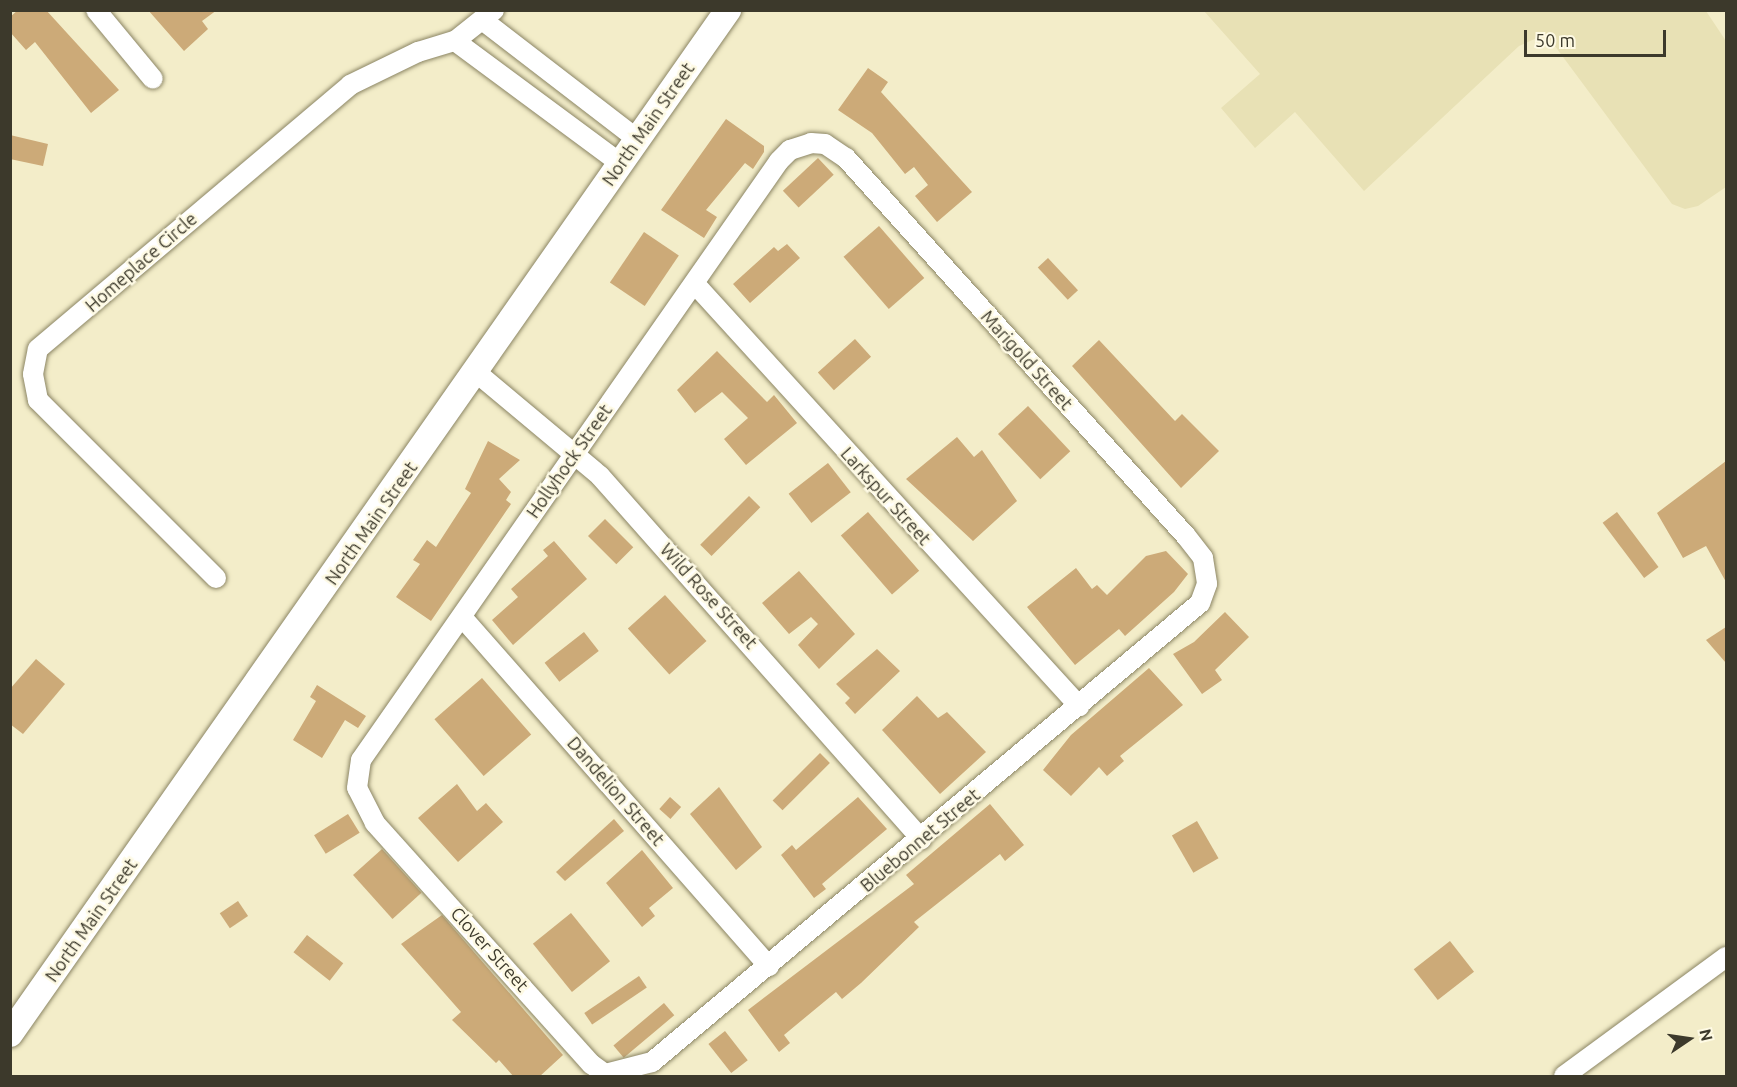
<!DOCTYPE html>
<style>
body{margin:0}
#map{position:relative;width:1737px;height:1087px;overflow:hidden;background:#f3edc9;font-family:Ubuntu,sans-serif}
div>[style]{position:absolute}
.built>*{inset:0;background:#e8e1b5}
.building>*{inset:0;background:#ccaa78;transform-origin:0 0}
.roads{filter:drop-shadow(0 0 2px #8b8564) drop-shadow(0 0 2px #8b8564)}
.minor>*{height:20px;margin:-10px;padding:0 10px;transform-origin:10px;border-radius:10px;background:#fff}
.major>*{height:26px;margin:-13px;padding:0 13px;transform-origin:13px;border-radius:13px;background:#fff}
span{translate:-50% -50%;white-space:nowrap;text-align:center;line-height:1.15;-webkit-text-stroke:5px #fefae4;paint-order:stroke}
.street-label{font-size:18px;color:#3c392b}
.frame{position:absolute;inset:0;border:12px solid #3c392b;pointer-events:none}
.north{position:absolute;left:1659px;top:1009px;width:60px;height:60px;-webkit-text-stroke:4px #fefae4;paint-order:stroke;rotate:77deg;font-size:16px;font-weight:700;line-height:24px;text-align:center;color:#3c392b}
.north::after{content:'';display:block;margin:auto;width:21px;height:27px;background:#3c392b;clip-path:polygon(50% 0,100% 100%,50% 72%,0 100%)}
.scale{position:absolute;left:1524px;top:30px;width:142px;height:27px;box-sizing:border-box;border:3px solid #3c392b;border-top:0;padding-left:8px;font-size:18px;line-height:21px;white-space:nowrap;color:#3c392b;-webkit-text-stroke:4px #fefae4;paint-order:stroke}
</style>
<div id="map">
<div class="built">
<div style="clip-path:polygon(1204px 11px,1706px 11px,1726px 41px,1726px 187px,1698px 206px,1685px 209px,1672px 204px,1546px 34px,1519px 46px,1364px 191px,1295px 112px,1255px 148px,1221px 108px,1260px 74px)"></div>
</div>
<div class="building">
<div style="clip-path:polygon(18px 10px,46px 10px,119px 90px,91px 113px,35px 42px,26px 50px,10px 32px,10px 17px)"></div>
<div style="clip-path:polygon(148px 10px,217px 10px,202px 21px,208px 29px,184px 51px)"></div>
<div style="clip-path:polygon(868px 68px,888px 82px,881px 92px,972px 192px,937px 222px,915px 196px,928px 185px,914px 167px,905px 174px,872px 133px,838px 110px)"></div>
<div style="clip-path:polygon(726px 119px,764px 146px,764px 152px,753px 169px,745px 163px,706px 210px,717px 217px,704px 238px,661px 210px)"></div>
<div style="clip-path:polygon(10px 135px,48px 144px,43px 166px,10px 159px)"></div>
<div style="left:818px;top:158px;width:23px;height:48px;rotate:47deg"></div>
<div style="left:879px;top:226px;width:69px;height:47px;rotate:49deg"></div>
<div style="left:644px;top:232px;width:42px;height:61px;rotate:34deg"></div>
<div style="clip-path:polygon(787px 244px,800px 258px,750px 303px,733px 284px,774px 247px,778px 251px)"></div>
<div style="left:1048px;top:258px;width:44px;height:14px;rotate:47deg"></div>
<div style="left:855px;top:339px;width:24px;height:50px;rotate:48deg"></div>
<div style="clip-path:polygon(1099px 340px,1175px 421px,1182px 414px,1219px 451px,1181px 488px,1072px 366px)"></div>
<div style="clip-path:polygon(717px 351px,767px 402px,774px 395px,797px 423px,746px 465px,724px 439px,748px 418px,722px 392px,695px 413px,677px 390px)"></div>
<div style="left:1028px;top:406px;width:62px;height:41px;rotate:47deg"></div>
<div style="clip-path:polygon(957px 437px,974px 457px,982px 450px,1017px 501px,973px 541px,906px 479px)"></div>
<div style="clip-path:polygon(488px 441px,520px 460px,499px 479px,511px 492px,506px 500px,511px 504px,431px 621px,396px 597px,420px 564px,413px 560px,427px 540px,436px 547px,471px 493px,465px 489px)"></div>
<div style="clip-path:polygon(1726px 461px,1726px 582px,1706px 546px,1683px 558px,1657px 513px)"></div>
<div style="left:828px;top:463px;width:37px;height:50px;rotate:52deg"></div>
<div style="left:749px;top:496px;width:16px;height:69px;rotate:45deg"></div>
<div style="left:868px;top:512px;width:78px;height:36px;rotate:49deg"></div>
<div style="left:1617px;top:512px;width:69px;height:18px;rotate:53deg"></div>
<div style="left:605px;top:519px;width:40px;height:24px;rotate:45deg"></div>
<div style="clip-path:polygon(554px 541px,587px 579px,513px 645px,492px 620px,518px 597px,511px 589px,548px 556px,543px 550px)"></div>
<div style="clip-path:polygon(1166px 551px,1188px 574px,1174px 592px,1125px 636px,1119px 629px,1075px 665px,1027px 607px,1076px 568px,1092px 589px,1097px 585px,1107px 595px,1146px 556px)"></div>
<div style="clip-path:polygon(799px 571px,855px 634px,819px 669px,798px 645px,818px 624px,811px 617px,789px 634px,762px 603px)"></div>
<div style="left:665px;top:595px;width:62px;height:50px;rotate:48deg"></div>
<div style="clip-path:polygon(1225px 612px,1249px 637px,1215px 670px,1222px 680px,1202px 694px,1173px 654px,1194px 642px)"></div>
<div style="clip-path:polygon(1726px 627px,1726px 663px,1706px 640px)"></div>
<div style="left:584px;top:632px;width:24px;height:50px;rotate:52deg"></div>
<div style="clip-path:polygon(877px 649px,900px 671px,855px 714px,845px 703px,850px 698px,836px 684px)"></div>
<div style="clip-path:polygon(36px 659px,65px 684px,23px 734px,10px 724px,10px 689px)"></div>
<div style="clip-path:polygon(1149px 668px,1183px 705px,1120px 756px,1124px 761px,1107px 776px,1099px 767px,1071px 796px,1043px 770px,1071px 735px)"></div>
<div style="left:482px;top:678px;width:75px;height:63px;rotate:49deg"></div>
<div style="clip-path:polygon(317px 685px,366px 716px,358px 728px,345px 720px,322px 758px,293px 740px,316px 701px,310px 697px)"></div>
<div style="clip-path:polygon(917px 696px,938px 718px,947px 712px,986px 752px,940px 794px,882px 730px)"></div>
<div style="left:820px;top:753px;width:14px;height:67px;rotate:45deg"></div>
<div style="clip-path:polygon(457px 784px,477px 811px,486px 803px,503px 822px,458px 862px,418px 818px)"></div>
<div style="clip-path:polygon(719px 787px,762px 847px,736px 870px,690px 814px)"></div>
<div style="left:670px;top:797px;width:15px;height:16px;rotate:42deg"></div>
<div style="clip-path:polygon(858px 797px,887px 829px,822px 884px,826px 889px,814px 898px,781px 855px,792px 845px,796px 850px)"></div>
<div style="clip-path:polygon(990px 804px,1024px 845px,1005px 861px,1000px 854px,914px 922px,919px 927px,861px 983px,842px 999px,836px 992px,784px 1035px,790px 1043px,779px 1052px,748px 1010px,914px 884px,906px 875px)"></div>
<div style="left:348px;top:814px;width:22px;height:40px;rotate:58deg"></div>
<div style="clip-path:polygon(614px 819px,624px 831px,565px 881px,556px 872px)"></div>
<div style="left:1197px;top:821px;width:43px;height:29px;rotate:60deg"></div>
<div style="left:382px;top:849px;width:59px;height:39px;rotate:48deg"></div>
<div style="clip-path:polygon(642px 850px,673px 888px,649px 908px,655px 916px,642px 927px,606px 883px)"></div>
<div style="left:238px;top:901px;width:18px;height:22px;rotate:56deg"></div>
<div style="left:571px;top:913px;width:62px;height:49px;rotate:51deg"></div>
<div style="clip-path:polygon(442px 915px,563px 1055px,539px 1077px,514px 1077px,499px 1060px,496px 1063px,452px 1020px,461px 1012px,401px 944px)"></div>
<div style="left:307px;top:935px;width:46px;height:22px;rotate:38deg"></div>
<div style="left:1450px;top:941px;width:39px;height:46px;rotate:52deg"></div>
<div style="left:639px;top:976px;width:14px;height:66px;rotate:56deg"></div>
<div style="left:664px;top:1003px;width:16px;height:66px;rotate:50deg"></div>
<div style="left:725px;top:1031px;width:37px;height:21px;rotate:52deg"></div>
</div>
<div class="roads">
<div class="minor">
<div style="left:96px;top:10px;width:89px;rotate:50.4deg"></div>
<div style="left:485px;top:22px;width:192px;rotate:37.6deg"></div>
<div style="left:455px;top:41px;width:205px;rotate:36.5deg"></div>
<div style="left:811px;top:143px;width:14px;rotate:4deg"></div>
<div style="left:825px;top:144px;width:25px;rotate:34deg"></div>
<div style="left:846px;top:158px;width:508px;rotate:48.03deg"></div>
<div style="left:1186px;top:536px;width:28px;rotate:52deg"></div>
<div style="left:1203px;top:558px;width:26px;rotate:81deg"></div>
<div style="left:1207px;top:584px;width:20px;rotate:110deg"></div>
<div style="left:1200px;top:603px;width:715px;rotate:140.05deg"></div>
<div style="left:652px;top:1062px;width:49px;rotate:165.7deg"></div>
<div style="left:605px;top:1074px;width:17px;rotate:-144deg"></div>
<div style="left:591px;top:1064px;width:324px;rotate:-131.9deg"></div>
<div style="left:375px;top:823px;width:39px;rotate:-117deg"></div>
<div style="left:357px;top:788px;width:28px;rotate:-82deg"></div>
<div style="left:361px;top:760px;width:730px;rotate:-55.09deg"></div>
<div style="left:779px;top:161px;width:16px;rotate:-45deg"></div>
<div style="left:790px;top:150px;width:22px;rotate:-18deg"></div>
<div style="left:695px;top:284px;width:571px;rotate:47.7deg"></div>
<div style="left:477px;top:373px;width:160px;rotate:39.9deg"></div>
<div style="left:600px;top:476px;width:485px;rotate:48.5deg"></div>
<div style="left:216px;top:578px;width:252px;rotate:-135deg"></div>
<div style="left:38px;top:400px;width:26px;rotate:-101deg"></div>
<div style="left:33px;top:374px;width:25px;rotate:-79deg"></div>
<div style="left:38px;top:349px;width:409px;rotate:-40.2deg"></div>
<div style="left:350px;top:85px;width:76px;rotate:-25.9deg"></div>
<div style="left:418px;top:52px;width:39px;rotate:-17deg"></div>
<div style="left:455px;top:41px;width:50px;rotate:-38.5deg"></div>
<div style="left:462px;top:617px;width:465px;rotate:48.7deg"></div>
<div style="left:1564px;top:1076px;width:201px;rotate:-36.3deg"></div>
</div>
<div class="major">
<div style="left:10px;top:1034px;width:1251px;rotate:-54.96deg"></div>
</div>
</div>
<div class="street-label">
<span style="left:648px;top:124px;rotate:-55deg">North Main Street</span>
<span style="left:141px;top:262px;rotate:-41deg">Homeplace Circle</span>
<span style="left:1027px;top:360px;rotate:48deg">Marigold Street</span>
<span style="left:569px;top:461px;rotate:-55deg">Hollyhock Street</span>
<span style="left:886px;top:496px;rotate:48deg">Larkspur Street</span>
<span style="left:371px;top:523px;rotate:-55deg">North Main Street</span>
<span style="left:709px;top:596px;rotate:48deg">Wild Rose Street</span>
<span style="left:616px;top:791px;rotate:49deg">Dandelion Street</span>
<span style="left:920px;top:840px;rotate:-40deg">Bluebonnet Street</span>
<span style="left:91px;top:920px;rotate:-55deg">North Main Street</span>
<span style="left:490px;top:949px;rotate:48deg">Clover Street</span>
</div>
<div class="frame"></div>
<div class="north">N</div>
<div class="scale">50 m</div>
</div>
